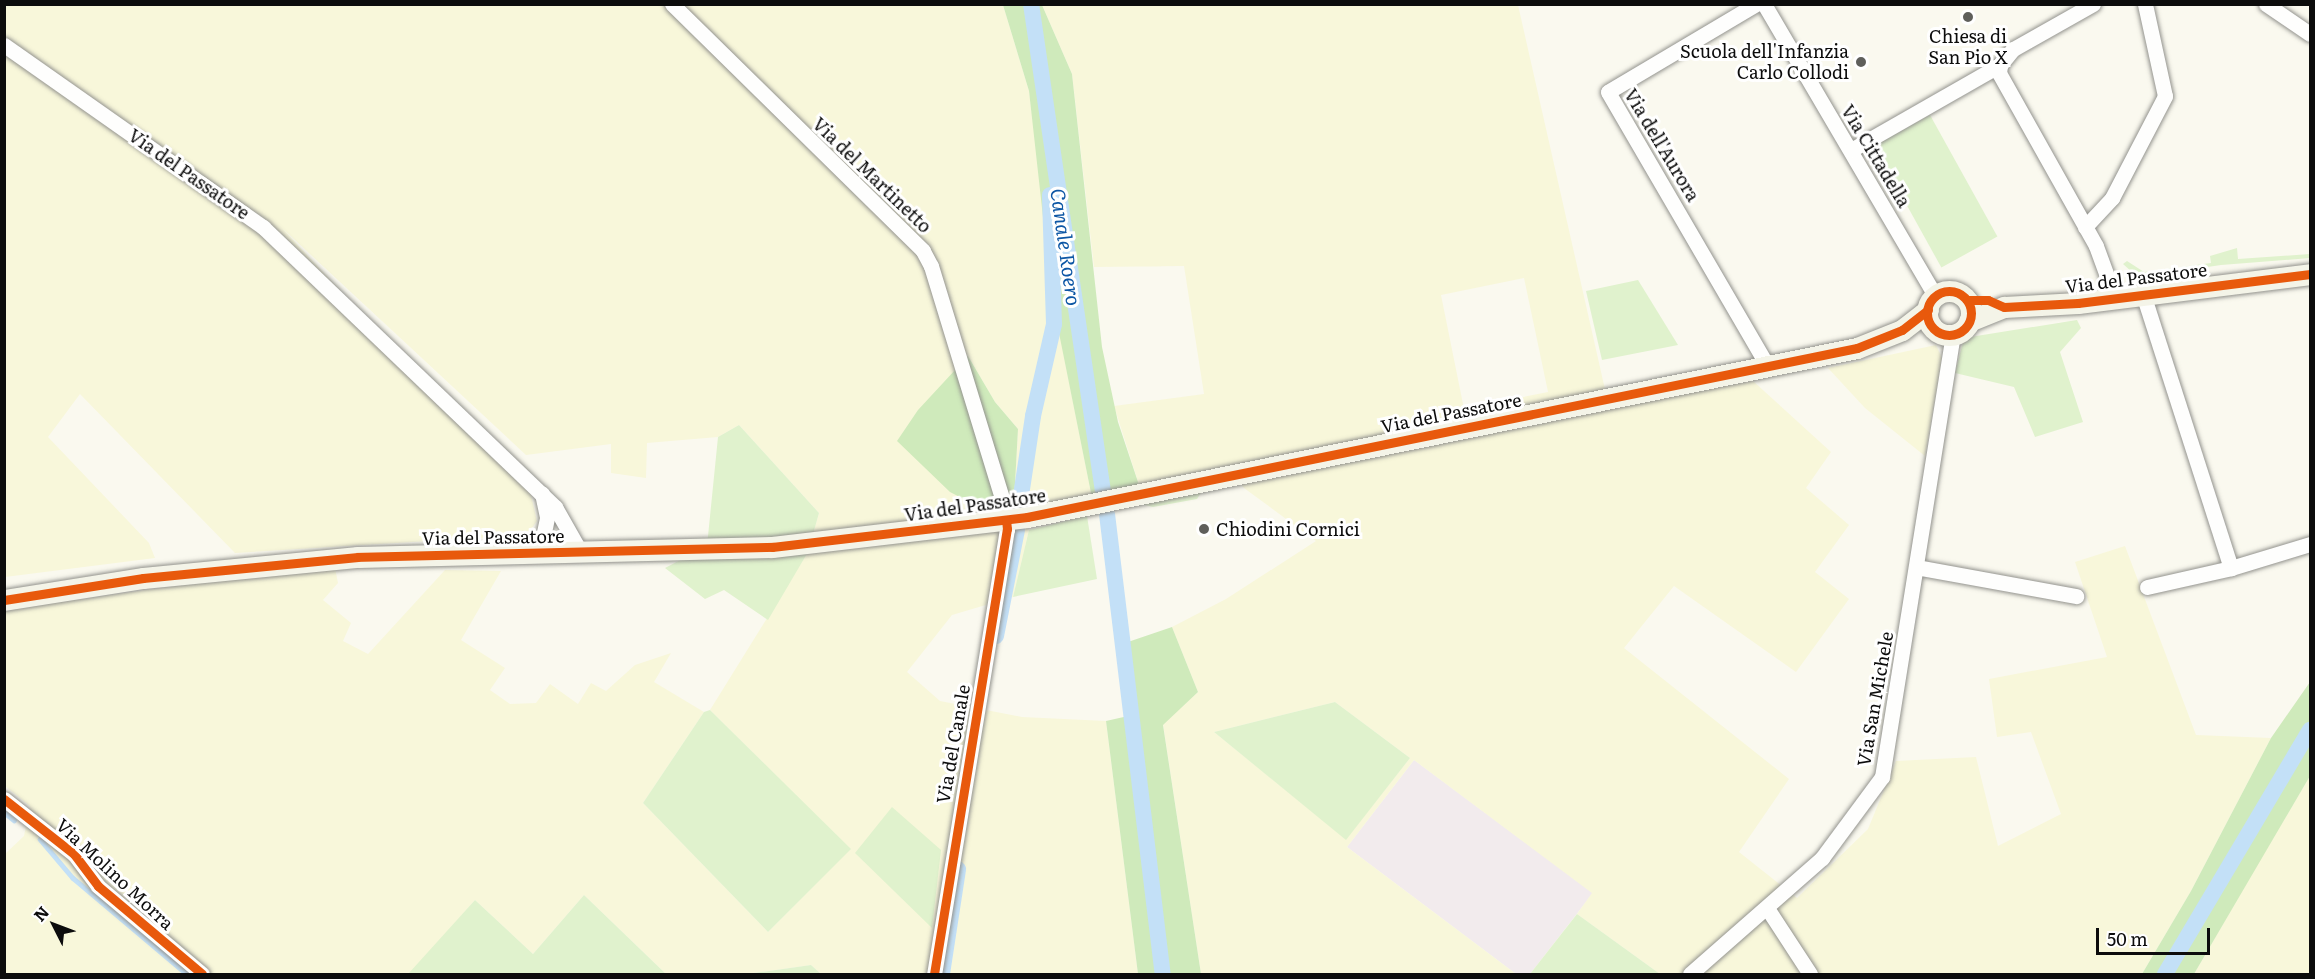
<!DOCTYPE html>
<style>
body{margin:0}
#map{position:relative;width:2315px;height:979px;overflow:hidden;background:#faf9ef;font-family:Literata,serif}
div>[style]{position:absolute}
.industrial>*{inset:0;background:#f2ebed}
.farmland>*{inset:0;background:#f8f7da}
.green>*{inset:0;background:#e0f2cd;transform-origin:0 0}
.forest>*{inset:0;background:#cfeabb}
.stream>*{height:4.5px;margin:-2.25px;padding:0 2.25px;transform-origin:2.25px;border-radius:2.25px;background:#c3e0f7}
.canal>*{height:16px;margin:-8px;padding:0 8px;transform-origin:8px;border-radius:8px;background:#c3e0f7}
.roads{filter:drop-shadow(0 0 2px #93938e) drop-shadow(0 0 2px #93938e)}
.street>*{height:15px;margin:-7.5px;padding:0 7.5px;transform-origin:7.5px;border-radius:7.5px;background:#fefefd}
.secondary>*{height:21px;margin:-10.5px;padding:0 10.5px;transform-origin:10.5px;border-radius:10.5px;background:#f4f4e8}
.secondary>.ring{margin:-10.5px;padding:0;box-sizing:content-box;background:none;border:21px solid #f4f4e8;border-radius:50%}
.cycleway>*{height:9px;margin:-4.5px;padding:0 4.5px;transform-origin:4.5px;border-radius:4.5px;background:#e8590c}
.cycleway>.ring{margin:-4.5px;padding:0;box-sizing:content-box;background:none;border:9px solid #e8590c;border-radius:50%}
.dots>*{width:16px;height:16px;translate:-50% -50%;box-sizing:border-box;border:3px solid #fff;border-radius:50%}
span{translate:-50% -50%;white-space:nowrap;text-align:center;line-height:1.15;-webkit-text-stroke:6px #fff;paint-order:stroke}
.poi-label{font-size:18px;color:#0c0c0c}
.right{translate:-100% -50%;text-align:right}
.left{translate:0 -50%;text-align:left}
.street-label{font-size:18px;color:#0c0c0c}
.water-label{font-size:20px;color:#0d57a5;font-style:italic}
.frame{position:absolute;inset:0;border:6px solid #0c0c0c;pointer-events:none}
.north{position:absolute;left:24px;top:895px;width:60px;height:60px;-webkit-text-stroke:4px #fff;paint-order:stroke;rotate:312deg;font-size:16px;font-weight:700;line-height:24px;text-align:center;color:#0c0c0c}
.north::after{content:'';display:block;margin:auto;width:21px;height:27px;background:#0c0c0c;clip-path:polygon(50% 0,100% 100%,50% 72%,0 100%)}
.scale{position:absolute;left:2096px;top:928px;width:114px;height:27px;box-sizing:border-box;border:3px solid #0c0c0c;border-top:0;padding-left:8px;font-size:18px;line-height:21px;white-space:nowrap;color:#0c0c0c;-webkit-text-stroke:4px #fff;paint-order:stroke}
</style>
<div id="map">
<div class="industrial">
<div style="clip-path:polygon(1414px 760px,1593px 893px,1530px 974px,1516px 974px,1347px 847px)"></div>
</div>
<div class="farmland">
<div style="clip-path:polygon(evenodd,5px 5px,1003px 5px,1029px 91px,1063px 351px,1092px 498px,1018px 511px,1029px 530px,1013px 597px,952px 615px,907px 672px,940px 701px,1022px 717px,1106px 721px,1138px 974px,821px 974px,811px 965px,747px 974px,666px 974px,584px 895px,533px 954px,475px 900px,410px 974px,5px 974px,5px 854px,24px 836px,30px 806px,5px 786px,5px 611px,19px 608px,216px 580px,335px 568px,338px 583px,323px 600px,351px 623px,343px 641px,368px 654px,445px 570px,501px 571px,461px 640px,505px 668px,490px 690px,510px 704px,536px 703px,550px 684px,578px 704px,591px 683px,606px 691px,635px 665px,671px 653px,654px 682px,704px 712px,643px 803px,768px 932px,850px 849px,710px 710px,808px 552px,819px 513px,739px 425px,718px 437px,647px 443px,646px 478px,611px 473px,611px 444px,526px 455px,282px 228px,531px 495px,537px 521px,527px 535px,235px 553px,80px 394px,48px 437px,149px 543px,155px 558px,5px 577px,5px 5px,968px 356px,995px 402px,1018px 429px,1014px 502px,968px 356px)"></div>
<div style="clip-path:polygon(evenodd,1042px 5px,1518px 5px,1609px 407px,1753px 381px,1831px 452px,1806px 488px,1849px 525px,1815px 572px,1849px 599px,1796px 672px,1674px 586px,1624px 648px,1789px 779px,1739px 852px,1797px 898px,1868px 829px,1896px 761px,1976px 757px,1998px 846px,2061px 814px,2031px 732px,1997px 737px,1989px 679px,2107px 657px,2075px 562px,2125px 546px,2196px 735px,2271px 738px,2191px 891px,2142px 974px,1660px 974px,1577px 914px,1592px 893px,1414px 760px,1347px 847px,1516px 974px,1201px 974px,1163px 724px,1198px 692px,1172px 627px,1226px 599px,1316px 541px,1244px 488px,1226px 466px,1140px 488px,1114px 406px,1204px 394px,1184px 266px,1094px 267px,1072px 74px,1042px 5px,1524px 278px,1548px 392px,1464px 409px,1441px 295px,1524px 278px,1042px 5px,1335px 702px,1410px 758px,1346px 839px,1214px 732px,1335px 702px)"></div>
<div style="clip-path:polygon(1936px 345px,1942px 358px,1925px 456px,1865px 408px,1828px 368px)"></div>
<div style="clip-path:polygon(2310px 776px,2310px 974px,2194px 974px,2253px 872px)"></div>
</div>
<div class="green">
<div style="left:1930px;top:115px;width:139px;height:64px;rotate:61deg"></div>
<div style="clip-path:polygon(2237px 248px,2238px 259px,2310px 254px,2310px 258px,2221px 265px,2146px 276px,2133px 273px,2123px 264px,2127px 261px,2144px 272px,2211px 263px,2210px 256px)"></div>
<div style="clip-path:polygon(1638px 280px,1678px 345px,1602px 360px,1586px 291px)"></div>
<div style="clip-path:polygon(2077px 320px,2081px 328px,2060px 352px,2083px 422px,2035px 437px,2014px 387px,1955px 373px,1964px 338px)"></div>
<div style="clip-path:polygon(739px 425px,819px 513px,808px 552px,768px 620px,724px 590px,705px 599px,665px 568px,707px 546px,718px 437px)"></div>
<div style="clip-path:polygon(1202px 491px,1197px 499px,1153px 507px,1141px 504px)"></div>
<div style="clip-path:polygon(1087px 516px,1097px 579px,1013px 597px,1029px 530px)"></div>
<div style="clip-path:polygon(1335px 702px,1410px 758px,1346px 840px,1214px 732px)"></div>
<div style="clip-path:polygon(710px 710px,851px 849px,768px 932px,643px 803px,704px 712px)"></div>
<div style="clip-path:polygon(892px 807px,941px 850px,932px 928px,855px 853px)"></div>
<div style="clip-path:polygon(584px 895px,666px 974px,409px 973px,475px 900px,533px 954px)"></div>
<div style="clip-path:polygon(1577px 914px,1660px 974px,1530px 974px)"></div>
<div style="clip-path:polygon(811px 965px,821px 974px,747px 974px)"></div>
</div>
<div class="forest">
<div style="clip-path:polygon(1003px 5px,1042px 5px,1072px 74px,1102px 347px,1118px 422px,1140px 488px,1092px 498px,1052px 298px,1029px 91px)"></div>
<div style="clip-path:polygon(968px 356px,995px 402px,1018px 429px,1014px 502px,981px 508px,950px 492px,897px 441px,918px 410px)"></div>
<div style="clip-path:polygon(1172px 627px,1198px 692px,1163px 725px,1201px 974px,1138px 974px,1106px 721px,1137px 714px,1125px 643px)"></div>
<div style="clip-path:polygon(2310px 682px,2310px 776px,2194px 974px,2142px 974px,2191px 891px,2271px 738px)"></div>
</div>
<div class="stream">
<div style="left:4px;top:812px;width:13px;rotate:39deg"></div>
<div style="left:40px;top:839px;width:51px;rotate:49.8deg"></div>
<div style="left:73px;top:878px;width:149px;rotate:40.1deg"></div>
</div>
<div class="canal">
<div style="left:1031px;top:4px;width:491px;rotate:81.6deg"></div>
<div style="left:1019px;top:509px;width:94px;rotate:-81.4deg"></div>
<div style="left:1033px;top:416px;width:94px;rotate:-77.1deg"></div>
<div style="left:1054px;top:324px;width:129px;rotate:-91.8deg"></div>
<div style="left:1107px;top:514px;width:463px;rotate:83.1deg"></div>
<div style="left:996px;top:636px;width:108px;rotate:-78.8deg"></div>
<div style="left:942px;top:974px;width:106px;rotate:-81.3deg"></div>
<div style="left:2165px;top:974px;width:284px;rotate:-59.3deg"></div>
</div>
<div class="roads">
<div class="street">
<div style="left:672px;top:4px;width:352px;rotate:44.5deg"></div>
<div style="left:923px;top:251px;width:17px;rotate:62deg"></div>
<div style="left:931px;top:266px;width:239px;rotate:73deg"></div>
<div style="left:1001px;top:495px;width:35px;rotate:80deg"></div>
<div style="left:1007px;top:529px;width:451px;rotate:99.3deg"></div>
<div style="left:1756px;top:4px;width:172px;rotate:149.3deg"></div>
<div style="left:1608px;top:92px;width:318px;rotate:59.8deg"></div>
<div style="left:1764px;top:4px;width:338px;rotate:59.6deg"></div>
<div style="left:2093px;top:4px;width:92px;rotate:150.6deg"></div>
<div style="left:2013px;top:49px;width:21px;rotate:129deg"></div>
<div style="left:2000px;top:65px;width:8px;rotate:97deg"></div>
<div style="left:1999px;top:73px;width:198px;rotate:60.7deg"></div>
<div style="left:2096px;top:246px;width:55px;rotate:69.9deg"></div>
<div style="left:2266px;top:4px;width:53px;rotate:34.3deg"></div>
<div style="left:4px;top:45px;width:317px;rotate:35.1deg"></div>
<div style="left:263px;top:227px;width:405px;rotate:43.8deg"></div>
<div style="left:555px;top:507px;width:51px;rotate:60.4deg"></div>
<div style="left:1851px;top:150px;width:172px;rotate:-29.7deg"></div>
<div style="left:2085px;top:227px;width:40px;rotate:-47deg"></div>
<div style="left:2112px;top:198px;width:115px;rotate:-62.5deg"></div>
<div style="left:2165px;top:96px;width:94px;rotate:-102.3deg"></div>
<div style="left:2143px;top:294px;width:288px;rotate:72.2deg"></div>
<div style="left:540px;top:551px;width:35px;rotate:-78deg"></div>
<div style="left:547px;top:517px;width:24px;rotate:-102deg"></div>
<div style="left:1916px;top:567px;width:163px;rotate:10.3deg"></div>
<div style="left:2147px;top:587px;width:86px;rotate:-12.7deg"></div>
<div style="left:2231px;top:568px;width:83px;rotate:-16.9deg"></div>
<div style="left:4px;top:799px;width:89px;rotate:38.2deg"></div>
<div style="left:74px;top:854px;width:40px;rotate:53deg"></div>
<div style="left:98px;top:886px;width:136px;rotate:40.2deg"></div>
<div style="left:1767px;top:908px;width:79px;rotate:56.9deg"></div>
<div style="left:1690px;top:974px;width:176px;rotate:-41.3deg"></div>
<div style="left:1822px;top:858px;width:101px;rotate:-53.5deg"></div>
<div style="left:1882px;top:777px;width:449px;rotate:-80.9deg"></div>
</div>
<div class="secondary">
<div class="ring" style="left:1927px;top:291px;width:23px;height:23px"></div>
<div style="left:1969px;top:321px;width:38px;rotate:-22deg"></div>
<div style="left:2004px;top:307px;width:74px;rotate:-3.1deg"></div>
<div style="left:2078px;top:303px;width:234px;rotate:-7.1deg"></div>
<div style="left:4px;top:600px;width:141px;rotate:-9deg"></div>
<div style="left:143px;top:578px;width:216px;rotate:-5.6deg"></div>
<div style="left:358px;top:557px;width:414px;rotate:-1.4deg"></div>
<div style="left:772px;top:547px;width:257px;rotate:-6.7deg"></div>
<div style="left:1027px;top:517px;width:847px;rotate:-11.51deg"></div>
<div style="left:1857px;top:348px;width:48px;rotate:-21.8deg"></div>
<div style="left:1902px;top:330px;width:33px;rotate:-38deg"></div>
</div>
</div>
<div class="cycleway">
<div class="ring" style="left:1927px;top:291px;width:35px;height:35px"></div>
<div style="left:1967px;top:300px;width:21px"></div>
<div style="left:1988px;top:300px;width:17px;rotate:24deg"></div>
<div style="left:2004px;top:307px;width:74px;rotate:-3.1deg"></div>
<div style="left:2078px;top:303px;width:234px;rotate:-7.1deg"></div>
<div style="left:4px;top:600px;width:141px;rotate:-9deg"></div>
<div style="left:143px;top:578px;width:216px;rotate:-5.6deg"></div>
<div style="left:358px;top:557px;width:414px;rotate:-1.4deg"></div>
<div style="left:772px;top:547px;width:257px;rotate:-6.7deg"></div>
<div style="left:1027px;top:517px;width:847px;rotate:-11.51deg"></div>
<div style="left:1857px;top:348px;width:48px;rotate:-21.8deg"></div>
<div style="left:1902px;top:330px;width:33px;rotate:-38deg"></div>
<div style="left:4px;top:799px;width:89px;rotate:38.2deg"></div>
<div style="left:74px;top:854px;width:40px;rotate:53deg"></div>
<div style="left:98px;top:886px;width:136px;rotate:40.2deg"></div>
<div style="left:934px;top:974px;width:451px;rotate:-80.7deg"></div>
<div style="left:1007px;top:529px;width:9px;rotate:-96deg"></div>
</div>
<div class="dots">
<div style="left:1968px;top:17px;background:#5f5f5b"></div>
<div style="left:1861px;top:62px;background:#5f5f5b"></div>
<div style="left:1204px;top:529px;background:#5f5f5b"></div>
</div>
<div class="poi-label">
<span style="left:1968px;top:47px">Chiesa di<br>San Pio X</span>
<span class="right" style="left:1849px;top:62px">Scuola dell'Infanzia<br>Carlo Collodi</span>
<span class="left" style="left:1216px;top:529px">Chiodini Cornici</span>
</div>
<div class="street-label">
<span style="left:1662px;top:145px;rotate:59deg">Via dell'Aurora</span>
<span style="left:1876px;top:156px;rotate:59deg">Via Cittadella</span>
<span style="left:189px;top:174px;rotate:35deg">Via del Passatore</span>
<span style="left:872px;top:175px;rotate:44deg">Via del Martinetto</span>
<span style="left:2136px;top:278px;rotate:-7deg">Via del Passatore</span>
<span style="left:1451px;top:413px;rotate:-11deg">Via del Passatore</span>
<span style="left:975px;top:505px;rotate:-8deg">Via del Passatore</span>
<span style="left:493px;top:537px;rotate:-1deg">Via del Passatore</span>
<span style="left:1875px;top:699px;rotate:-80deg">Via San Michele</span>
<span style="left:953px;top:744px;rotate:-80deg">Via del Canale</span>
<span style="left:115px;top:874px;rotate:43deg">Via Molino Morra</span>
</div>
<div class="water-label">
<span style="left:1067px;top:247px;rotate:82deg">Canale Roero</span>
</div>
<div class="frame"></div>
<div class="north">N</div>
<div class="scale">50 m</div>
</div>
